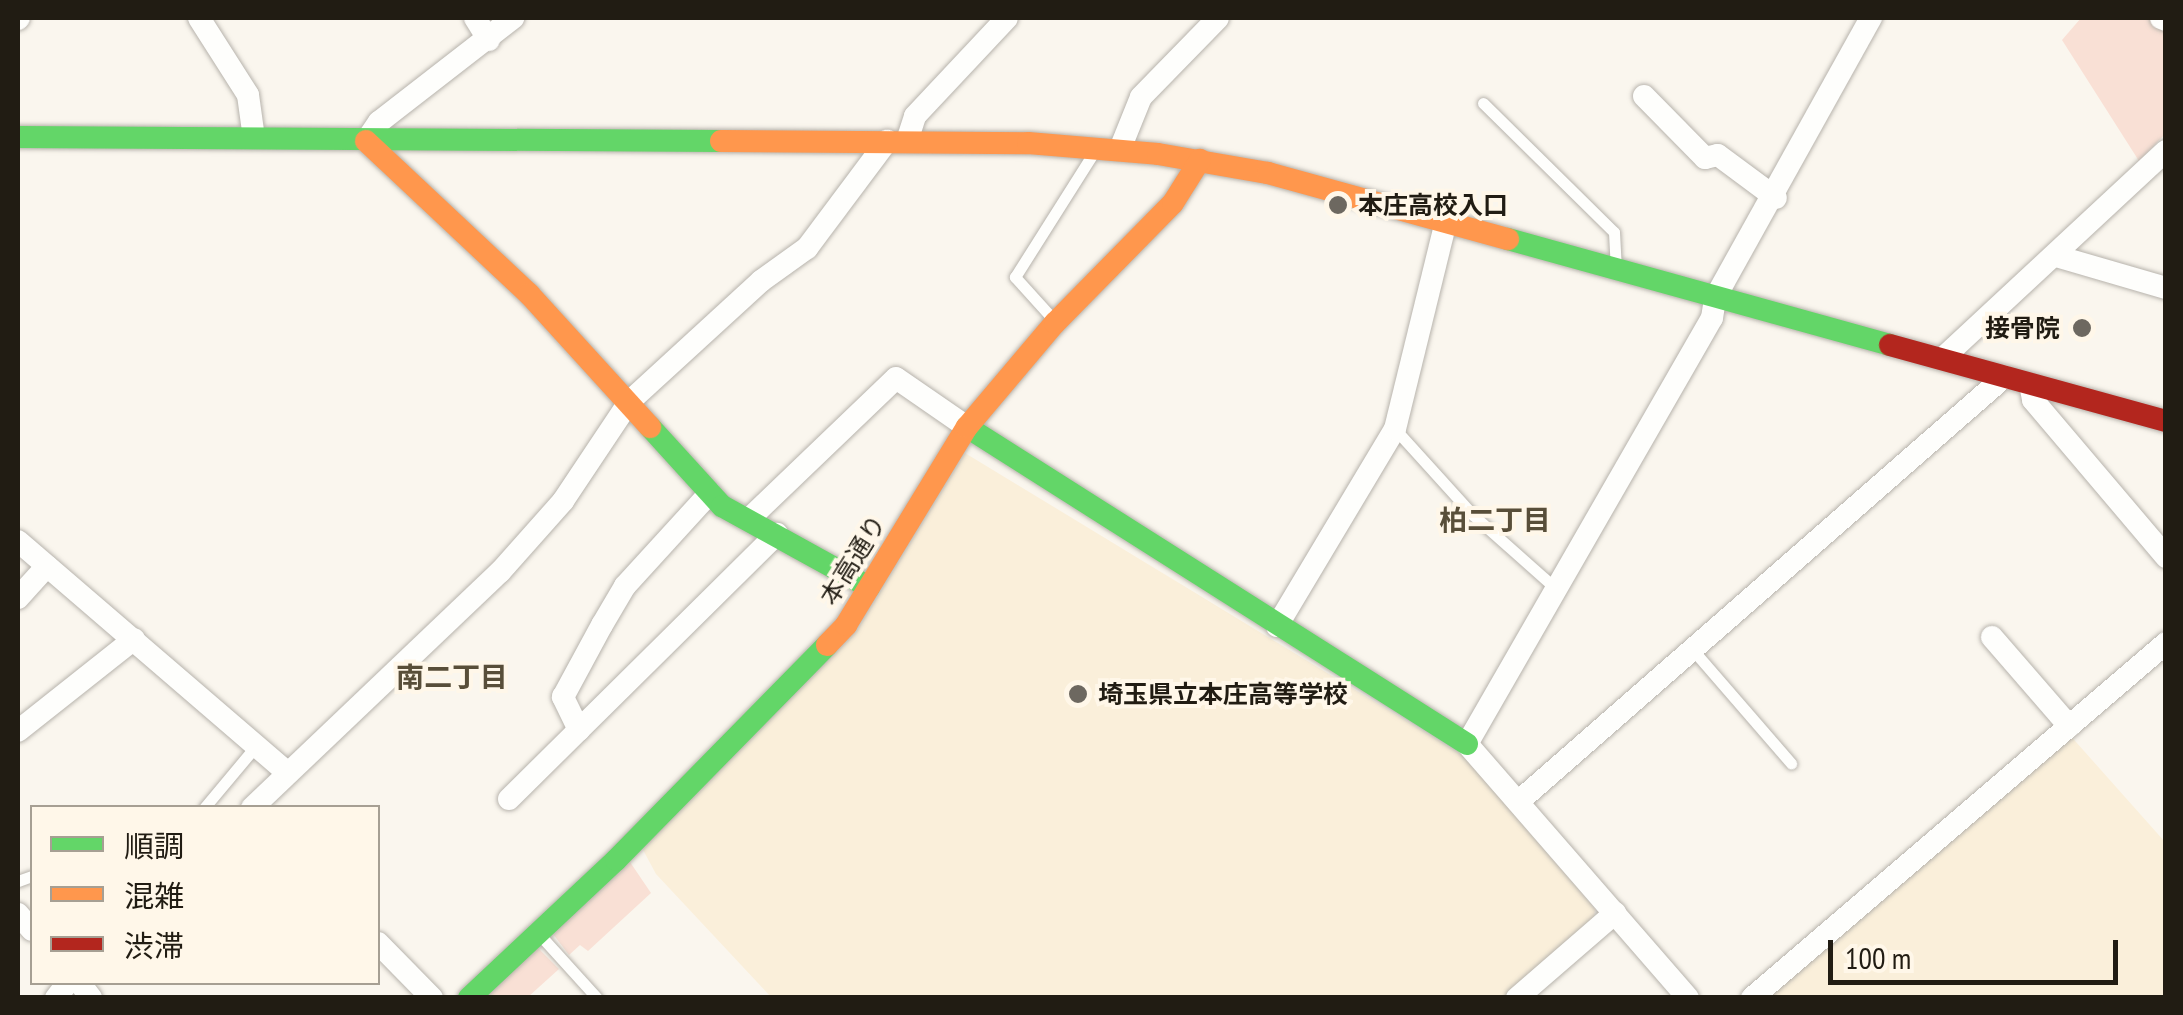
<!DOCTYPE html>
<meta charset="utf-8">
<style>
body{margin:0}
#map{position:relative;width:2183px;height:1015px;overflow:hidden;background:#faf6ee;font-family:"PT Sans Narrow","Noto Sans JP",sans-serif}
div>[style]{position:absolute}
.built>*{inset:0;background:#faefda}
.green>*{inset:0;background:#f9e0d5}
.roads{filter:drop-shadow(0 0 2px #b7b3ac) drop-shadow(0 0 2px #b7b3ac)}
.lane>*{height:11px;margin:-5.5px;padding:0 5.5px;transform-origin:5.5px;border-radius:5.5px;background:#fefefc}
.street>*{height:22px;margin:-11px;padding:0 11px;transform-origin:11px;border-radius:11px;background:#fefefc}
.fast>*{height:22px;margin:-11px;padding:0 11px;transform-origin:11px;border-radius:11px;background:#63d668}
.slow>*{height:22px;margin:-11px;padding:0 11px;transform-origin:11px;border-radius:11px;background:#ff974d}
.jam>*{height:22px;margin:-11px;padding:0 11px;transform-origin:11px;border-radius:11px;background:#b3261e}
.dots>*{width:28px;height:28px;translate:-50% -50%;box-sizing:border-box;border:5px solid #fff7e9;border-radius:50%}
span{translate:-50% -50%;white-space:nowrap;text-align:center;line-height:1.15;-webkit-text-stroke:8px #fff7e9;paint-order:stroke}
.poi-label{font-size:25px;color:#211c13;font-weight:700}
.left{translate:0 -50%;text-align:left}
.right{translate:-100% -50%;text-align:right}
.street-label{font-size:25px;color:#211c13}
.neighbourhood-label{font-size:28px;color:#584e39;font-weight:700}
.frame{position:absolute;inset:0;border:20px solid #211c13;pointer-events:none}
.legend{position:absolute;left:30px;top:805px;width:350px;height:180px;box-sizing:border-box;background:#fff7e9;border:2px solid #a69f93;margin:0;padding:12px 18px;list-style:none;font-size:30px;color:#211c13}
.legend li{display:flex;align-items:center;gap:20px;height:50px}
.legend b{width:50px;border:2px solid #a69f93}
.scale{position:absolute;left:1828px;top:940px;width:290px;height:45px;box-sizing:border-box;border:5px solid #211c13;border-top:0;padding-left:12px;font-size:30px;line-height:35px;white-space:nowrap;color:#211c13;-webkit-text-stroke:8px #fff7e9;paint-order:stroke}
</style>
<div id="map">
<div class="built">
<div style="clip-path:polygon(965px 453px,1464px 756px,1595px 909px,1594px 919px,1503px 997px,771px 997px,656px 874px,642px 848px,856px 632px)"></div>
<div style="clip-path:polygon(2068px 733px,2165px 842px,2165px 997px,1760px 998px)"></div>
</div>
<div class="green">
<div style="clip-path:polygon(2081px 18px,2165px 18px,2165px 134px,2139px 161px,2062px 40px)"></div>
<div style="clip-path:polygon(630px 862px,651px 893px,588px 951px,580px 945px,569px 955px,553px 934px)"></div>
<div style="clip-path:polygon(537px 947px,559px 969px,528px 997px,483px 998px)"></div>
</div>
<div class="roads">
<div class="lane">
<div style="left:1483px;top:103px;width:184px;rotate:44.6deg"></div>
<div style="left:1614px;top:232px;width:34px;rotate:87deg"></div>
<div style="left:1053px;top:319px;width:57px;rotate:-132.1deg"></div>
<div style="left:1015px;top:277px;width:144px;rotate:-57.7deg"></div>
<div style="left:1395px;top:429px;width:116px;rotate:47.8deg"></div>
<div style="left:1473px;top:515px;width:108px;rotate:41.6deg"></div>
<div style="left:1693px;top:650px;width:150px;rotate:49.1deg"></div>
<div style="left:204px;top:808px;width:80px;rotate:-50.1deg"></div>
<div style="left:18px;top:881px;width:15px;rotate:-20deg"></div>
<div style="left:539px;top:934px;width:86px;rotate:47.8deg"></div>
</div>
<div class="street">
<div style="left:199px;top:18px;width:91px;rotate:57.5deg"></div>
<div style="left:248px;top:95px;width:43px;rotate:82.1deg"></div>
<div style="left:475px;top:18px;width:26px;rotate:58deg"></div>
<div style="left:2161px;top:18px;width:5px;rotate:22deg"></div>
<div style="left:18px;top:19px;width:1px;rotate:-45deg"></div>
<div style="left:1644px;top:96px;width:87px;rotate:45.5deg"></div>
<div style="left:1705px;top:158px;width:13px;rotate:-13deg"></div>
<div style="left:1718px;top:155px;width:72px;rotate:36.6deg"></div>
<div style="left:366px;top:141px;width:23px;rotate:-56deg"></div>
<div style="left:379px;top:122px;width:170px;rotate:-37.8deg"></div>
<div style="left:907px;top:141px;width:26px;rotate:-72deg"></div>
<div style="left:915px;top:116px;width:134px;rotate:-46.8deg"></div>
<div style="left:1120px;top:149px;width:56px;rotate:-68deg"></div>
<div style="left:1141px;top:97px;width:110px;rotate:-45.7deg"></div>
<div style="left:2056px;top:256px;width:115px;rotate:16.2deg"></div>
<div style="left:1943px;top:358px;width:304px;rotate:-42.9deg"></div>
<div style="left:2030px;top:384px;width:16px;rotate:79deg"></div>
<div style="left:2033px;top:400px;width:206px;rotate:49.7deg"></div>
<div style="left:750px;top:518px;width:202px;rotate:-43.8deg"></div>
<div style="left:896px;top:378px;width:86px;rotate:34.6deg"></div>
<div style="left:18px;top:541px;width:356px;rotate:40.7deg"></div>
<div style="left:18px;top:598px;width:43px;rotate:-47.8deg"></div>
<div style="left:1277px;top:626px;width:230px;rotate:-59.1deg"></div>
<div style="left:1395px;top:429px;width:213px;rotate:-76.2deg"></div>
<div style="left:1992px;top:637px;width:118px;rotate:49.1deg"></div>
<div style="left:579px;top:730px;width:37px;rotate:-116deg"></div>
<div style="left:563px;top:697px;width:82px;rotate:-61.6deg"></div>
<div style="left:602px;top:625px;width:45px;rotate:-59.5deg"></div>
<div style="left:625px;top:586px;width:126px;rotate:-47.6deg"></div>
<div style="left:18px;top:731px;width:148px;rotate:-38.4deg"></div>
<div style="left:509px;top:799px;width:377px;rotate:-44.7deg"></div>
<div style="left:1518px;top:802px;width:646px;rotate:-41.17deg"></div>
<div style="left:252px;top:808px;width:342px;rotate:-43.6deg"></div>
<div style="left:500px;top:572px;width:95px;rotate:-48.4deg"></div>
<div style="left:563px;top:501px;width:119px;rotate:-56.3deg"></div>
<div style="left:629px;top:402px;width:179px;rotate:-42.5deg"></div>
<div style="left:761px;top:281px;width:57px;rotate:-35.7deg"></div>
<div style="left:807px;top:248px;width:134px;rotate:-53.2deg"></div>
<div style="left:18px;top:914px;width:21px;rotate:49deg"></div>
<div style="left:378px;top:943px;width:77px;rotate:45.5deg"></div>
<div style="left:79px;top:982px;width:20px;rotate:53deg"></div>
<div style="left:56px;top:998px;width:20px;rotate:-53deg"></div>
<div style="left:1517px;top:998px;width:130px;rotate:-40.9deg"></div>
<div style="left:1688px;top:998px;width:337px;rotate:-131deg"></div>
<div style="left:1467px;top:744px;width:491px;rotate:-60.1deg"></div>
<div style="left:1712px;top:318px;width:20px;rotate:-81deg"></div>
<div style="left:1715px;top:298px;width:321px;rotate:-60.9deg"></div>
<div style="left:1752px;top:998px;width:545px;rotate:-40.61deg"></div>
</div>
<div class="fast">
<div style="left:18px;top:137px;width:703px;rotate:0.33deg"></div>
<div style="left:1508px;top:239px;width:396px;rotate:15.5deg"></div>
<div style="left:650px;top:427px;width:107px;rotate:47.7deg"></div>
<div style="left:722px;top:506px;width:168px;rotate:28.9deg"></div>
<div style="left:967px;top:427px;width:592px;rotate:32.37deg"></div>
<div style="left:469px;top:998px;width:202px;rotate:-43.2deg"></div>
<div style="left:616px;top:860px;width:301px;rotate:-45.5deg"></div>
</div>
<div class="slow">
<div style="left:366px;top:141px;width:224px;rotate:43.2deg"></div>
<div style="left:529px;top:294px;width:180px;rotate:47.7deg"></div>
<div style="left:721px;top:141px;width:307px;rotate:0.4deg"></div>
<div style="left:1028px;top:143px;width:130px;rotate:4.8deg"></div>
<div style="left:1158px;top:154px;width:112px;rotate:9.8deg"></div>
<div style="left:1268px;top:173px;width:249px;rotate:15.4deg"></div>
<div style="left:827px;top:645px;width:28px;rotate:-46deg"></div>
<div style="left:846px;top:625px;width:232px;rotate:-58.6deg"></div>
<div style="left:967px;top:427px;width:136px;rotate:-49.8deg"></div>
<div style="left:1055px;top:323px;width:168px;rotate:-45.5deg"></div>
<div style="left:1173px;top:203px;width:51px;rotate:-57.9deg"></div>
</div>
<div class="jam">
<div style="left:1890px;top:345px;width:286px;rotate:15.4deg"></div>
</div>
</div>
<div class="dots">
<div style="left:1338px;top:205px;background:#6d6860"></div>
<div style="left:2082px;top:328px;background:#6d6860"></div>
<div style="left:1078px;top:694px;background:#6d6860"></div>
</div>
<div class="poi-label">
<span class="left" style="left:1358px;top:205px">本庄高校入口</span>
<span class="right" style="left:2060px;top:328px">接骨院</span>
<span class="left" style="left:1098px;top:694px">埼玉県立本庄高等学校</span>
</div>
<div class="street-label">
<span style="left:853px;top:560px;rotate:-58deg">本高通り</span>
</div>
<div class="neighbourhood-label">
<span style="left:1495px;top:520px">柏二丁目</span>
<span style="left:452px;top:677px">南二丁目</span>
</div>
<div class="frame"></div>
<ul class="legend">
<li><b style="height:12px;background:#63d668"></b>順調</li>
<li><b style="height:12px;background:#ff974d"></b>混雑</li>
<li><b style="height:12px;background:#b3261e"></b>渋滞</li>
</ul>
<div class="scale">100 m</div>
</div>
